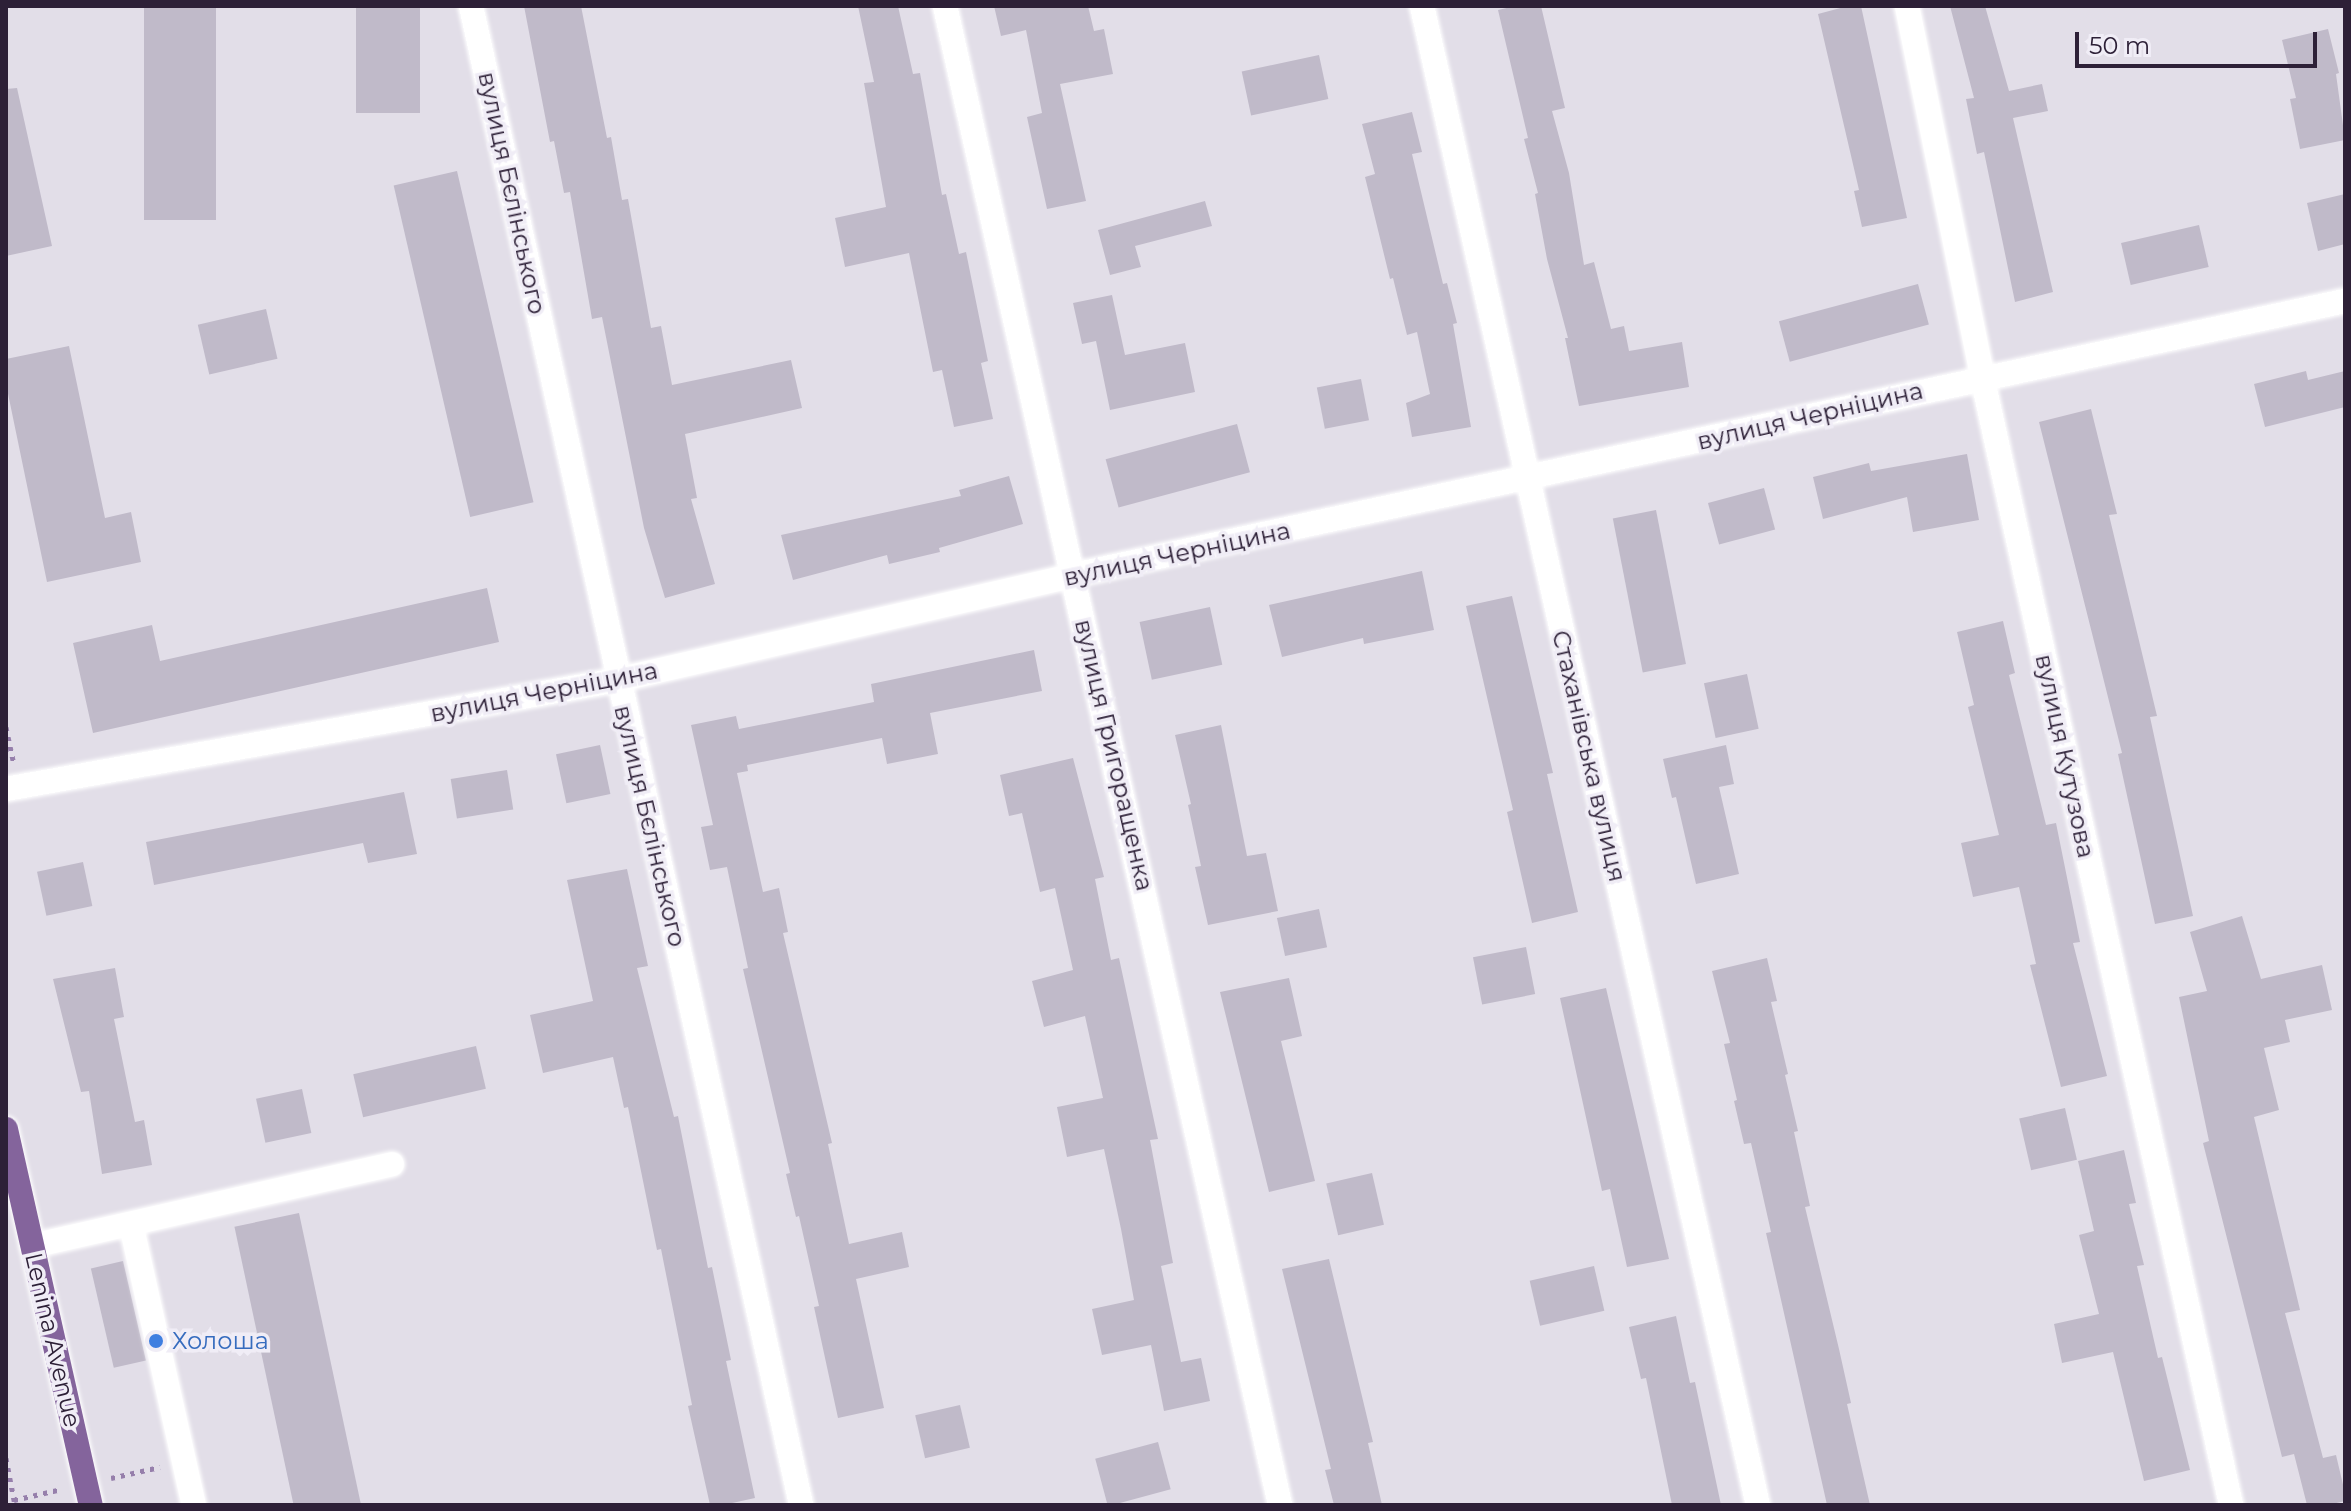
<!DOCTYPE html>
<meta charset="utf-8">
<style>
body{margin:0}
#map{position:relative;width:2351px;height:1511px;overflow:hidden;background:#e2dee8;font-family:Montserrat,sans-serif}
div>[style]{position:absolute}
.building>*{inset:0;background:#c0bac9;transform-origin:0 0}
.path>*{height:5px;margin-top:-2.5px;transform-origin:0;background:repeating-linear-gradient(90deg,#967fab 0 4px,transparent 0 10px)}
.roads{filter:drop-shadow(0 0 2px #fff) drop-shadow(0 0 2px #fff)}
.minor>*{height:24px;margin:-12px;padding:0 12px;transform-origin:12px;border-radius:12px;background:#fff}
.major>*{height:24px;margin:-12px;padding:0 12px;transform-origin:12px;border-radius:12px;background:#84649c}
.dots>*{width:22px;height:22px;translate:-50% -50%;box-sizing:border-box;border:4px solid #f0edf6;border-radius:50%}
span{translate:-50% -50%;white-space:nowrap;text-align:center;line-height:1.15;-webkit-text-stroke:7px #f0edf6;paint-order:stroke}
.street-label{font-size:24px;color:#2d2037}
.shop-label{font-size:24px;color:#366cbe}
.left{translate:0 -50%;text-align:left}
.frame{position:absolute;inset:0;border:8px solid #2d2037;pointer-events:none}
.scale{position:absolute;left:2075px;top:32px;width:242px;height:36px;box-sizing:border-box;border:4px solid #2d2037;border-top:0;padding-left:10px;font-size:24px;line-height:28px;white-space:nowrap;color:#2d2037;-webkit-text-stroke:6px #f0edf6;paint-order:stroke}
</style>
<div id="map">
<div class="building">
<div style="left:144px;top:6px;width:72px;height:214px"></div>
<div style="left:356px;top:6px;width:64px;height:107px"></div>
<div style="clip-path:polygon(524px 6px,581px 6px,607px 138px,611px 137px,622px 200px,628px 199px,651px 328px,661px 326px,672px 385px,791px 360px,802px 408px,685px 434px,697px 498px,691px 499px,715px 584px,665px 598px,644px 528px,602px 317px,592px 319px,570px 192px,564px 193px,554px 141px,550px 142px)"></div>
<div style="clip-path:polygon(858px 6px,898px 6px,913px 74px,920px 73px,942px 195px,946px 194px,959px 254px,966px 252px,988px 361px,981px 363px,993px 419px,954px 427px,942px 370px,933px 372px,909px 253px,845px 267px,835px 218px,886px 207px,864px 83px,874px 82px)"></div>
<div style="clip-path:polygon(994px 6px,1088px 6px,1094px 31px,1104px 29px,1113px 74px,1060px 84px,1086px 201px,1047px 209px,1027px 117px,1042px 113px,1026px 30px,1001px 36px)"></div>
<div style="clip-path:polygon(1515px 6px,1541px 6px,1565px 108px,1552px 111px,1569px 173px,1584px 265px,1594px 262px,1611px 329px,1624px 326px,1629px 351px,1682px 342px,1689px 387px,1579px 406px,1565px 338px,1568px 338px,1547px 259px,1535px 194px,1538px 193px,1524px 139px,1528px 138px,1498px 10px)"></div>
<div style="clip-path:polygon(1848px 6px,1861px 6px,1907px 218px,1862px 227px,1854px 191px,1859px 190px,1818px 14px)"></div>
<div style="clip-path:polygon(1950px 6px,1985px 6px,2009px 91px,2042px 84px,2048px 111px,2013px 118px,2053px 292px,2015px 302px,1984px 152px,1977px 154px,1966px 99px,1974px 98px)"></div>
<div style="clip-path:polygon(2328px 29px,2339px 73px,2336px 74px,2345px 140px,2300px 149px,2290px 99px,2296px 98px,2282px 40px)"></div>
<div style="left:1319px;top:55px;width:45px;height:79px;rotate:78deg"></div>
<div style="clip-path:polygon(17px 88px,52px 246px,6px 256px,6px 89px)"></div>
<div style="clip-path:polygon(1412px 112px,1422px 152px,1412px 154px,1443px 284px,1447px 283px,1457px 323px,1453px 324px,1471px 427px,1412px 437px,1406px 403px,1430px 394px,1417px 332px,1407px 335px,1393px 278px,1390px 279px,1365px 177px,1375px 174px,1362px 124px)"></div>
<div style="left:457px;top:171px;width:340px;height:65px;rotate:77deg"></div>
<div style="clip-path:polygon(2345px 194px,2345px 244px,2318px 251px,2307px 203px)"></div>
<div style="clip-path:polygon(1205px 201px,1212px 226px,1135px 246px,1141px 267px,1110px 275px,1098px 230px)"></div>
<div style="left:2199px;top:225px;width:43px;height:80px;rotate:77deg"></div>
<div style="left:1918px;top:284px;width:42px;height:144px;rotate:75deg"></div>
<div style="clip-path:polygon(1112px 295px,1125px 355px,1185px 343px,1195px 392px,1110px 410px,1096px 341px,1082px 344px,1073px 303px)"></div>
<div style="left:266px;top:309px;width:51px;height:70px;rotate:77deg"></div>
<div style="clip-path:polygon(69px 346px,105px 518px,131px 512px,141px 562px,47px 582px,6px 384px,6px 359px)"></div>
<div style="clip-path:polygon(2306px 371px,2308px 380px,2345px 371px,2345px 407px,2265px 427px,2254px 384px)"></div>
<div style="left:1361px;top:379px;width:42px;height:45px;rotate:79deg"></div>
<div style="clip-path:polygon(2091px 409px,2117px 514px,2109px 515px,2157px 716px,2150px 717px,2193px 916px,2155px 924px,2118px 754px,2122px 753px,2039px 422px)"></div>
<div style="left:1237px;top:424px;width:50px;height:136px;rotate:75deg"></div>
<div style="clip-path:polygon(1967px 454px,1979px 520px,1913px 532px,1907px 497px,1823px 519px,1813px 477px,1869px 463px,1871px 471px)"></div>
<div style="clip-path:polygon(1009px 476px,1023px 524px,939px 548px,940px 552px,889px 564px,887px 555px,793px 580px,781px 535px,961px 496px,959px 490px)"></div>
<div style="left:1764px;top:488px;width:43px;height:58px;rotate:75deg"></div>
<div style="left:1656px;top:510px;width:157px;height:44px;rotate:79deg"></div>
<div style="clip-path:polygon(1422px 571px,1434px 630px,1364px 644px,1363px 638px,1282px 657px,1269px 605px)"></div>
<div style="clip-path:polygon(487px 588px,499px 642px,93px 733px,73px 643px,152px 625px,160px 661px)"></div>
<div style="clip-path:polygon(1512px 596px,1553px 773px,1547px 774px,1578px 912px,1532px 923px,1507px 812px,1513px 810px,1466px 606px)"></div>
<div style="left:1210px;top:607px;width:59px;height:72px;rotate:78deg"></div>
<div style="clip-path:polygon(2003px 621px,2015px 673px,2009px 675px,2046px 825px,2056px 823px,2080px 942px,2073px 943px,2107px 1076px,2061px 1087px,2030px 965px,2036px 964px,2019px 887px,1973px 897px,1961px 843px,1999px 835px,1968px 707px,1974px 705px,1957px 632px)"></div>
<div style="clip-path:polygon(1034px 650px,1042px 691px,930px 713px,938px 754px,887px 764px,882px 738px,747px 765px,748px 771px,737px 773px,763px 892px,779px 888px,788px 932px,783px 933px,832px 1143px,828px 1144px,849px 1244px,902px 1232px,909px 1267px,856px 1279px,884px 1408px,838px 1418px,814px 1307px,819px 1306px,799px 1216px,796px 1217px,786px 1174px,790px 1173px,743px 969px,748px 968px,727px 867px,710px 870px,701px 827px,713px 825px,691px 725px,736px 716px,739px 729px,874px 702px,871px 684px)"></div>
<div style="left:1747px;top:674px;width:56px;height:44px;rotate:78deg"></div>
<div style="clip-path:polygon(1221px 725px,1247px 856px,1266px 853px,1278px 911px,1208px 925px,1195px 867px,1201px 866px,1188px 805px,1191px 804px,1175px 735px)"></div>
<div style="left:600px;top:745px;width:50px;height:45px;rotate:78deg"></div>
<div style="clip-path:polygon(1726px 745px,1734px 784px,1719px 787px,1739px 874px,1696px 884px,1676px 797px,1672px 798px,1663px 759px)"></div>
<div style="clip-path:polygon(1073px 758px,1104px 877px,1095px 879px,1111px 960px,1119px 958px,1158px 1139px,1150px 1140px,1173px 1263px,1161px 1266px,1181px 1362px,1201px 1358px,1210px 1401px,1164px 1411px,1151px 1345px,1102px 1355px,1092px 1309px,1134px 1300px,1121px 1229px,1104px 1149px,1067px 1157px,1057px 1107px,1103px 1098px,1085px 1016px,1044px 1027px,1032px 981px,1073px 970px,1055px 888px,1040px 892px,1022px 813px,1009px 816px,1000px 775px)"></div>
<div style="left:507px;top:770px;width:40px;height:57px;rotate:81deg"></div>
<div style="clip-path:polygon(404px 792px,417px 854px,368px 863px,363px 843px,154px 885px,146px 842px)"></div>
<div style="left:83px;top:862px;width:45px;height:47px;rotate:78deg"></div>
<div style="clip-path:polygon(627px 869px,648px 966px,637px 968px,674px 1117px,678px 1116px,708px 1268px,712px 1267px,731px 1360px,726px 1361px,755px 1498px,723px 1505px,710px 1505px,688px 1406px,692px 1405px,661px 1249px,657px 1250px,628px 1107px,624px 1108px,613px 1057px,543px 1073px,530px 1015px,593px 1001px,567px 880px)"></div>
<div style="left:1319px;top:909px;width:39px;height:43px;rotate:78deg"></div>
<div style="clip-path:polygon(2242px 916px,2261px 979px,2322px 965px,2332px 1010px,2285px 1020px,2290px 1042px,2264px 1048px,2279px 1110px,2254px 1117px,2300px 1310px,2285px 1313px,2323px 1458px,2336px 1455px,2345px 1493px,2345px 1501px,2328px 1505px,2307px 1505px,2294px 1454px,2282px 1457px,2203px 1143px,2209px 1141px,2179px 997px,2207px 991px,2190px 932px)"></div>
<div style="left:1526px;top:947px;width:48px;height:54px;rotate:79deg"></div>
<div style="clip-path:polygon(1767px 958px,1777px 1001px,1771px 1002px,1788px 1074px,1785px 1075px,1798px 1131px,1794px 1132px,1810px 1206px,1805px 1207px,1839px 1349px,1851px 1403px,1847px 1404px,1870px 1505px,1827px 1505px,1766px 1233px,1771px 1232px,1751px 1143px,1744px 1144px,1734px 1101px,1737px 1100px,1724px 1044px,1730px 1043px,1712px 971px)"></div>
<div style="clip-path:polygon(115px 968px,124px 1017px,114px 1019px,135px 1122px,144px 1120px,152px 1165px,102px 1174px,89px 1091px,81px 1092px,53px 979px)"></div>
<div style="clip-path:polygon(1289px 978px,1302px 1036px,1281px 1041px,1315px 1181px,1269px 1192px,1220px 992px)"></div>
<div style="clip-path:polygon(1606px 988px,1669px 1259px,1627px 1267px,1610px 1189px,1602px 1191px,1560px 998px)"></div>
<div style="left:476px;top:1046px;width:44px;height:126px;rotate:77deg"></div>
<div style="left:302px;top:1089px;width:45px;height:47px;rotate:78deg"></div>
<div style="left:2065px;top:1108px;width:53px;height:47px;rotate:77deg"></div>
<div style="clip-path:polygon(2124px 1150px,2136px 1203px,2129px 1204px,2144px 1265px,2137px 1266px,2158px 1358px,2162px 1357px,2190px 1470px,2144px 1481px,2113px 1352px,2062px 1363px,2054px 1324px,2099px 1314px,2079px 1235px,2094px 1231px,2078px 1161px)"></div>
<div style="left:1372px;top:1173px;width:53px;height:47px;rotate:77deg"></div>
<div style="left:299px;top:1213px;width:299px;height:66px;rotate:78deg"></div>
<div style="clip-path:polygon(1329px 1259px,1373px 1442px,1368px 1443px,1382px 1505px,1334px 1505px,1325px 1470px,1331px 1469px,1282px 1269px)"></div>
<div style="left:123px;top:1261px;width:102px;height:33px;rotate:77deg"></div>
<div style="left:1594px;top:1266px;width:46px;height:66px;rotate:77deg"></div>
<div style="clip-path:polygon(1676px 1316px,1690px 1383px,1695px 1382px,1721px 1505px,1672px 1505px,1646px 1378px,1641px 1379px,1629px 1327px)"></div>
<div style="left:960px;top:1405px;width:44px;height:46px;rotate:77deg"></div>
<div style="left:1158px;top:1442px;width:49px;height:65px;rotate:75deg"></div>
</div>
<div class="path">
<div style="left:6px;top:727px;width:35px;rotate:78deg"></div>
<div style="left:6px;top:1458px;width:48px;rotate:79.2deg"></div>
<div style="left:111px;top:1478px;width:50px;rotate:-12.7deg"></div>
<div style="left:14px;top:1500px;width:49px;rotate:-12.9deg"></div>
</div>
<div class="roads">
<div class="minor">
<div style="left:471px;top:6px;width:1535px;rotate:77.58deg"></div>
<div style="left:945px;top:6px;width:1536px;rotate:77.4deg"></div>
<div style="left:1422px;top:6px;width:1536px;rotate:77.37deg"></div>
<div style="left:1907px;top:6px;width:378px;rotate:78.5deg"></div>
<div style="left:1982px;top:376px;width:1156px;rotate:77.56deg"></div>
<div style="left:6px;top:789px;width:621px;rotate:-10.11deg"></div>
<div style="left:617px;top:680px;width:469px;rotate:-12.9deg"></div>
<div style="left:1074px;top:575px;width:1300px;rotate:-12.17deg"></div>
<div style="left:131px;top:1224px;width:288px;rotate:77.4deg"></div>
<div style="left:32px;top:1246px;width:369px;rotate:-12.8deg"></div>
</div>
<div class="major">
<div style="left:6px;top:1129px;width:385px;rotate:77.3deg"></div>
</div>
</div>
<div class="dots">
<div style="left:156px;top:1341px;background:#3f7fe0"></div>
</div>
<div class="street-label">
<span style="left:512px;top:193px;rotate:78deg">вулиця Бєлінського</span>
<span style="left:1810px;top:416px;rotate:-13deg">вулиця Черніцина</span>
<span style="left:1177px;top:554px;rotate:-12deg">вулиця Черніцина</span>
<span style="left:544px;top:692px;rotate:-11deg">вулиця Черніцина</span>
<span style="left:1114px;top:755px;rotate:77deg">вулиця Григоращенка</span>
<span style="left:1589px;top:756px;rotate:77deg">Стаханівська вулиця</span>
<span style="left:2065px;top:756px;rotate:78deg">вулиця Кутузова</span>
<span style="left:650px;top:826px;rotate:77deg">вулиця Бєлінського</span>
<span style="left:53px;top:1340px;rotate:77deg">Lenina Avenue</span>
</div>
<div class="shop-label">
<span class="left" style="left:172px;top:1341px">Холоша</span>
</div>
<div class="frame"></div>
<div class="scale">50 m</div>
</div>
